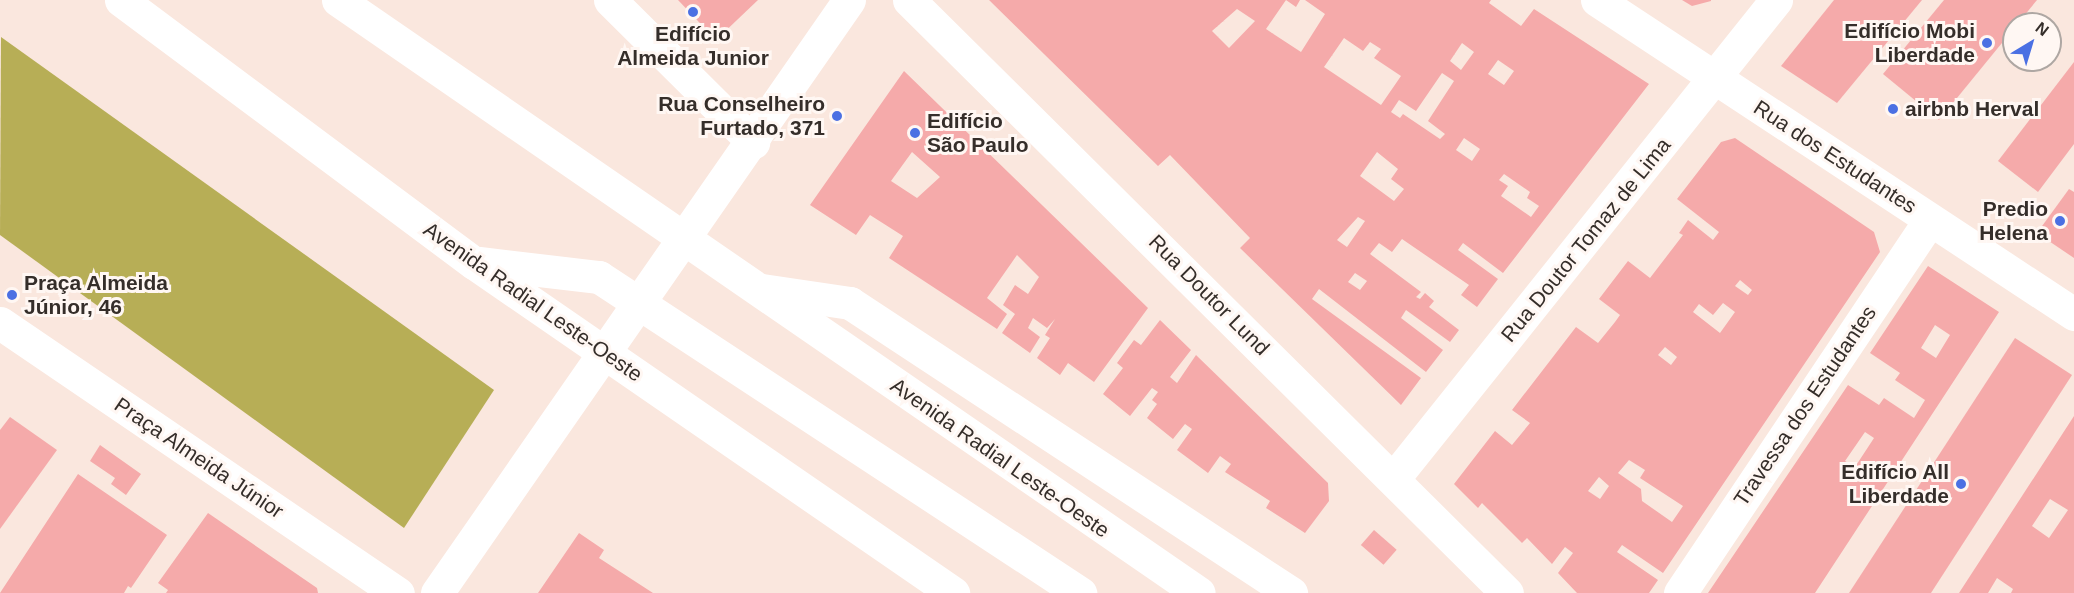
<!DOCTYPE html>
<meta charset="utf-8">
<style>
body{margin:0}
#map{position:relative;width:2074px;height:593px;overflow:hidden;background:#fae7de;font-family:Arial,sans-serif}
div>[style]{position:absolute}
.forest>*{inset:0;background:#b7ae56}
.building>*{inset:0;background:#f5aaaa;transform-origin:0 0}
.street>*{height:33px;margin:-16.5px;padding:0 16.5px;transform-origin:16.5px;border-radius:16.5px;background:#fff}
.secondary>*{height:33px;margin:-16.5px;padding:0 16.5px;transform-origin:16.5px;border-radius:16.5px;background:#fff}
.highway>*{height:33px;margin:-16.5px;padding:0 16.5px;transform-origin:16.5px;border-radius:16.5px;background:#fff}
.dots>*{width:16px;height:16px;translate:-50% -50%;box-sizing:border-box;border:3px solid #fff7f3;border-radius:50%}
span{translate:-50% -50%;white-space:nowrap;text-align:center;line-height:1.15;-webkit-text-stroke:6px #fff7f3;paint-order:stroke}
.poi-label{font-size:21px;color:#352e2a;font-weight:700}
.right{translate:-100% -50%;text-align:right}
.left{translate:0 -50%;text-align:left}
.street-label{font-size:21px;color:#352e2a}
.north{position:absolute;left:2002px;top:12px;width:60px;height:60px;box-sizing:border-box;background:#fff7f3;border:2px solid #aea7a3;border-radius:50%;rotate:38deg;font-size:16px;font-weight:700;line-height:24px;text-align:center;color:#352e2a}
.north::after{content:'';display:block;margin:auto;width:21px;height:27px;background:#4b70e3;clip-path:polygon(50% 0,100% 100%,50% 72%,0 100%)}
</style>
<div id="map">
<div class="forest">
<div style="clip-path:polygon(1px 37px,494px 390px,404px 528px,0 235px)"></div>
</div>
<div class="building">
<div style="clip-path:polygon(678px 0,758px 0,716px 40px)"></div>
<div style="clip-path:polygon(evenodd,989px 0,1300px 0,1296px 7px,1286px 0,1266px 29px,1301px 52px,1325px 14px,1305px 0,1491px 0,1489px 3px,1521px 26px,1534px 9px,1649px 84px,1503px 273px,1463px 243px,1458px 250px,1498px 279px,1477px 307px,1461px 295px,1469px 285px,1402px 239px,1392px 252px,1379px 243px,1370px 254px,1421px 292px,1416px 297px,1420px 299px,1425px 293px,1434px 301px,1429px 307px,1459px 330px,1450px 342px,1406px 310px,1401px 318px,1443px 350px,1426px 372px,1319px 289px,1312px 299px,1421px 378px,1401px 405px,1240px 248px,1250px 238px,1170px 155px,1158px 166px,989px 0,1237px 9px,1255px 21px,1229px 48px,1212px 31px,1237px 9px,989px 0,1344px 38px,1363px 51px,1370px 42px,1381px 49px,1374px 58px,1401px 76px,1381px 105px,1324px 67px,1344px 38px,989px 0,1462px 43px,1474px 52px,1461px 70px,1450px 61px,1462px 43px,989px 0,1498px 60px,1514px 71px,1504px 85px,1488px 74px,1498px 60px,989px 0,1442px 73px,1454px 81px,1428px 121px,1445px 134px,1440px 139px,1403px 114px,1400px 118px,1391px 112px,1399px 100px,1416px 111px,1442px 73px,989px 0,1464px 138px,1480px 149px,1472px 161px,1456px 150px,1464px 138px,989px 0,1377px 152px,1398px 169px,1391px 179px,1404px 189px,1394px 201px,1360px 176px,1377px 152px,989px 0,1504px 174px,1530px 192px,1527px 198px,1539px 206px,1531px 217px,1501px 196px,1508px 186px,1499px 180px,1504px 174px,989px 0,1358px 217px,1365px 221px,1347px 247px,1337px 240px,1358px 217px,989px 0,1355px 273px,1367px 281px,1360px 290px,1348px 282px,1355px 273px)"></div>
<div style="clip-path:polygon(1682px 0,1711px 0,1711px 1px,1692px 6px)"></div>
<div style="clip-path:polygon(1834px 0,1922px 0,1837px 103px,1781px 66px)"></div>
<div style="clip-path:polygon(1944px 0,2037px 0,1939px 120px,1883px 74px)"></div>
<div style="clip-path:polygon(2074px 62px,2074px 144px,2038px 192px,1998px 161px)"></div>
<div style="clip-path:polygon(evenodd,904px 71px,1148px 308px,1094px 382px,1068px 363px,1060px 375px,1037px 358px,1050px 338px,1045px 335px,1055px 319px,1047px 328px,1033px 318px,1028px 328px,1040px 337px,1030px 353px,1002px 333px,1015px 314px,1003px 305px,1015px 285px,1028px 294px,1039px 277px,1017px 255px,987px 298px,1007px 314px,997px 329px,889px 258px,903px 236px,870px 215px,856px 235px,810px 205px,904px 71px,912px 152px,940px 177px,917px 198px,891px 181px,912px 152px)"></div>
<div style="clip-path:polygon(evenodd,1735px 138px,1874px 232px,1880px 252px,1663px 573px,1622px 545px,1617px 552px,1658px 580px,1649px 593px,1577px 593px,1558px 573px,1573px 553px,1565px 547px,1552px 564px,1527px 538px,1522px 543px,1482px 503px,1478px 508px,1454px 484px,1495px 431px,1512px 445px,1530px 423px,1512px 410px,1576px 327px,1598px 343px,1615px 322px,1620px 315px,1599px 299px,1628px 261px,1650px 278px,1683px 235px,1679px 233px,1688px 220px,1713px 240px,1719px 232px,1677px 199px,1721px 142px,1735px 138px,1740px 280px,1752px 290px,1748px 295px,1735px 286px,1740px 280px,1735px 138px,1723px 303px,1735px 312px,1720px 333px,1693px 312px,1699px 304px,1713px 315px,1723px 303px,1735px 138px,1665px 347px,1677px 357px,1671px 365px,1658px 355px,1665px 347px,1735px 138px,1629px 460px,1645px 470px,1640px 478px,1683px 506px,1672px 522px,1642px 501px,1641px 489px,1618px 473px,1629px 460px,1735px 138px,1599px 477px,1609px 486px,1600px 499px,1588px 491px,1599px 477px)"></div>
<div style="clip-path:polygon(2069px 189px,2074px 192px,2074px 258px,2037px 233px)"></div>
<div style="clip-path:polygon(evenodd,1928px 266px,1999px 312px,1815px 593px,1708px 593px,1848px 385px,1879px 405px,1884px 398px,1914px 418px,1925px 400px,1895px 380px,1900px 373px,1870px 353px,1928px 266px,1935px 325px,1950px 335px,1936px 358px,1921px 348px,1935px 325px,1928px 266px,1865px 432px,1874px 438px,1855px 467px,1845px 461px,1865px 432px)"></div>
<div style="clip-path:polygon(1160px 320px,1191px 350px,1170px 377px,1177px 383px,1196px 355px,1328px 483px,1329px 501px,1305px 533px,1266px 508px,1270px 501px,1225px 472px,1231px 464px,1220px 456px,1208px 473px,1177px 450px,1192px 429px,1185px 424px,1173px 439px,1147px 418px,1157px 404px,1152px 400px,1158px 392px,1152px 388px,1130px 416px,1103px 394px,1123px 368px,1117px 363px,1134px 340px,1141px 345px)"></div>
<div style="clip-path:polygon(2015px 338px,2072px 375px,1931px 593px,1849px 593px)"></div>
<div style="clip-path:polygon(evenodd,2074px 416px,2074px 593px,2011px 593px,2013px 589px,1997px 578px,1988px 593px,1959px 593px,2074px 416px,2050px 499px,2068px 510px,2049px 538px,2032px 526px,2050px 499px)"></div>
<div style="clip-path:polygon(10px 417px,57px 450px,0 529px,0 430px)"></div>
<div style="clip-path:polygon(100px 445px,141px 474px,126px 495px,111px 484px,115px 478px,90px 461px)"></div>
<div style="clip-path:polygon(78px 474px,167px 535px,131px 588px,128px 586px,124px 593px,0 593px)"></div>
<div style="clip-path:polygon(208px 513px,317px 588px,318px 593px,166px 593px,168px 590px,158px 583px)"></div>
<div style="left:1374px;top:530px;width:30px;height:20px;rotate:41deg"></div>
<div style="clip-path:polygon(579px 533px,604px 550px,599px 558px,653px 593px,538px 593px)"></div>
</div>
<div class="street">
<div style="left:610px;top:0;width:202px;rotate:44.8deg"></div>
<div style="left:909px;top:0;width:842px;rotate:44.76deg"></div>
<div style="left:1597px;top:0;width:571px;rotate:33.36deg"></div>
<div style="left:0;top:323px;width:481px;rotate:34.2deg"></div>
<div style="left:1394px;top:478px;width:612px;rotate:-51.37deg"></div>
<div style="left:1680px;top:593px;width:449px;rotate:-56.2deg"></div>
</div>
<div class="secondary">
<div style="left:437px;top:593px;width:722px;rotate:-55.21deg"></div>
</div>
<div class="highway">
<div style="left:121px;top:0;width:440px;rotate:36.7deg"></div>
<div style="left:474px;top:263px;width:582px;rotate:34.56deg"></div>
<div style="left:338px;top:0;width:1045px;rotate:34.56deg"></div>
<div style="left:479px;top:263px;width:121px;rotate:6.7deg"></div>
<div style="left:599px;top:277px;width:576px;rotate:33.3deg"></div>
<div style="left:762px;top:290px;width:89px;rotate:8.4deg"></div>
<div style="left:850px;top:303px;width:528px;rotate:33.33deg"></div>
</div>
<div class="dots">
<div style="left:693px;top:12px;background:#4b70e3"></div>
<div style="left:1987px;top:43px;background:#4b70e3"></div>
<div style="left:1893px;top:109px;background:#4b70e3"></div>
<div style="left:837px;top:116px;background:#4b70e3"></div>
<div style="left:915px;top:133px;background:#4b70e3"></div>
<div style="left:2060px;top:221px;background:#4b70e3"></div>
<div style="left:12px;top:295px;background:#4b70e3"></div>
<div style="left:1961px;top:484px;background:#4b70e3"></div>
</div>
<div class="poi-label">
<span class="right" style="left:1975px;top:43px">Edifício Mobi<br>Liberdade</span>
<span style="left:693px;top:46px">Edifício<br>Almeida Junior</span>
<span class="right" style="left:825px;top:116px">Rua Conselheiro<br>Furtado, 371</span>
<span class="left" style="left:1905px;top:109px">airbnb Herval</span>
<span class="left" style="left:927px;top:133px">Edifício<br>São Paulo</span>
<span class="right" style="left:2048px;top:221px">Predio<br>Helena</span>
<span class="left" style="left:24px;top:295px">Praça Almeida<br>Júnior, 46</span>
<span class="right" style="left:1949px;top:484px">Edifício All<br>Liberdade</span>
</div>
<div class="street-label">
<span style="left:1835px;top:157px;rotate:33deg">Rua dos Estudantes</span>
<span style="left:1586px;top:240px;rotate:-51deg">Rua Doutor Tomaz de Lima</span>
<span style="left:1209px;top:295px;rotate:45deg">Rua Doutor Lund</span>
<span style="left:533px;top:302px;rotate:35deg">Avenida Radial Leste-Oeste</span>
<span style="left:1805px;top:406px;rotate:-56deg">Travessa dos Estudantes</span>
<span style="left:199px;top:458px;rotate:34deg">Praça Almeida Júnior</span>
<span style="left:1000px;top:458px;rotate:35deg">Avenida Radial Leste-Oeste</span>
</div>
<div class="north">N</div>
</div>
